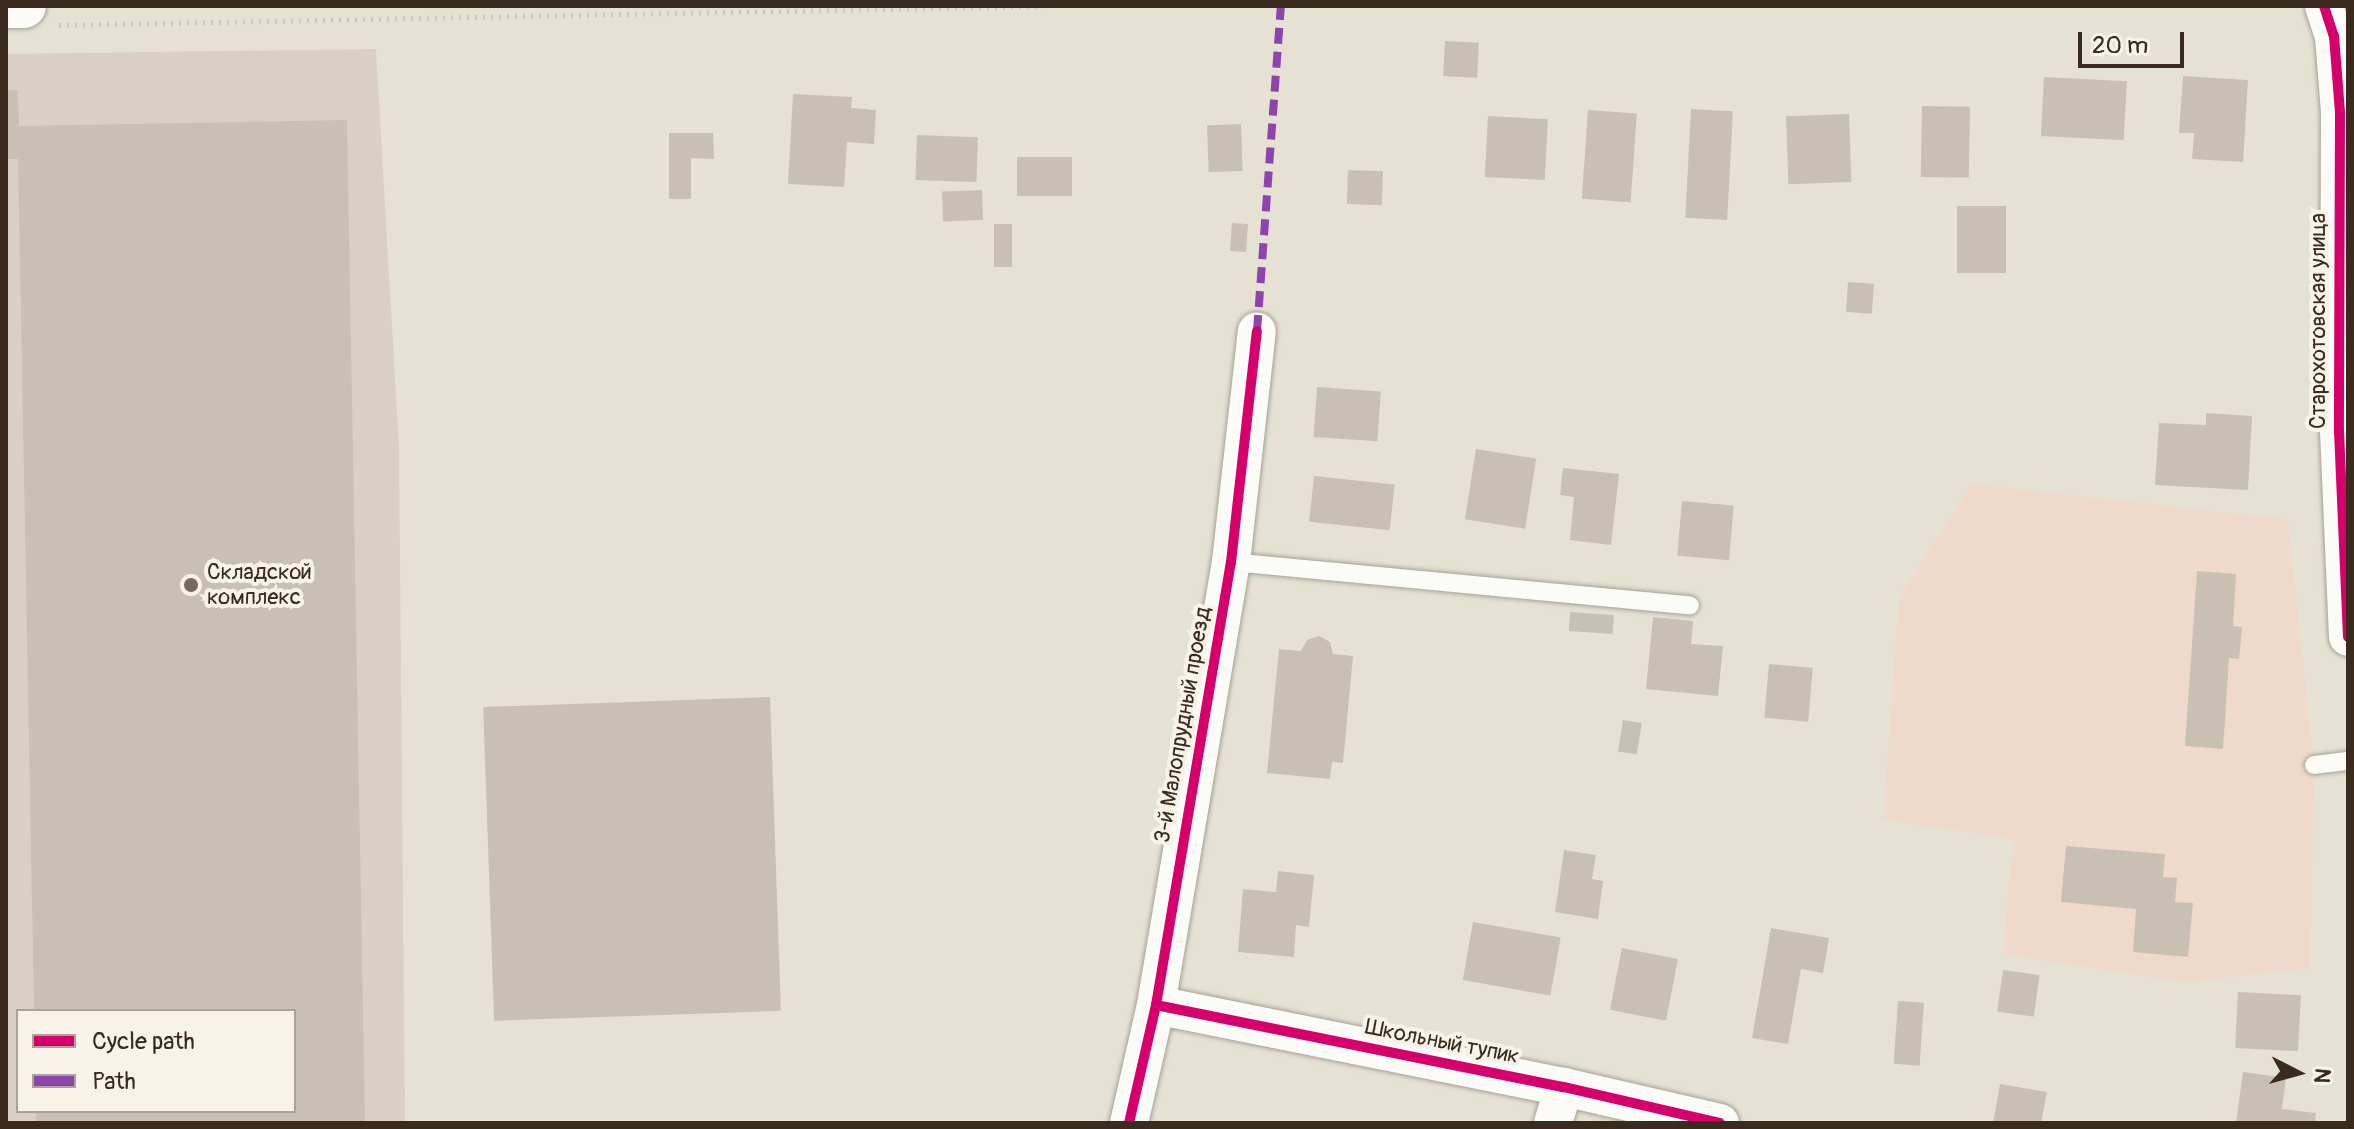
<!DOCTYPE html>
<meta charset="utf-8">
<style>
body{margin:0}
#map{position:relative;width:2354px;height:1129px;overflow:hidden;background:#e6e2d3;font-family:Pangolin,sans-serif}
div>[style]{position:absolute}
.built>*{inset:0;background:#efd9cb}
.industrial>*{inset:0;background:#dacfc7}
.building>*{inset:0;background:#c9c0b4;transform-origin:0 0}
.path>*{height:5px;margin-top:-2.5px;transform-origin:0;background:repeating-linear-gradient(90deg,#cbc8c4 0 2px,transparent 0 8px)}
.roads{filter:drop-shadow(0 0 2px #a5a196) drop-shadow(0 0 2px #a5a196)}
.service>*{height:18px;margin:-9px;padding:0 9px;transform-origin:9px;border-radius:9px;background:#fbfbf8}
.minor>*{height:38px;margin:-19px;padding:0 19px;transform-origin:19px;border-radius:19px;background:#fbfbf8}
.tertiary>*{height:44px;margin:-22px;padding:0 22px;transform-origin:22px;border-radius:22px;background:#fbfbf8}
.quiet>*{height:8px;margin-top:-4px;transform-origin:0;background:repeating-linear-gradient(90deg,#8e44ad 0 16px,transparent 0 24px)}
.cycleway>*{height:10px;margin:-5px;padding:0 5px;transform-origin:5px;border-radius:5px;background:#d6006c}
.dots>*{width:22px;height:22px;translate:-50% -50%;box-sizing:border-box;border:4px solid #f7f3e8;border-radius:50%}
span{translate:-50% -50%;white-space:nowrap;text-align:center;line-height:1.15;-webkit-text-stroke:8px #f7f3e8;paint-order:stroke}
.street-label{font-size:22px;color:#3b2a1e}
.poi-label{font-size:22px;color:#3b2a1e}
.left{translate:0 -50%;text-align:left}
.frame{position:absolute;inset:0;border:8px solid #3b2a1e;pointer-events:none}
.legend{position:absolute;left:16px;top:1009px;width:280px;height:104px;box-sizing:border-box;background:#f7f3e8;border:2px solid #aca397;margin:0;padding:10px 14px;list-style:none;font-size:24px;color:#3b2a1e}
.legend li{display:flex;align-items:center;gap:16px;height:40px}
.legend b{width:40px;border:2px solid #aca397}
.north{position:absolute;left:2258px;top:1033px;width:80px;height:80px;-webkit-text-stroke:6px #f7f3e8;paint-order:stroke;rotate:96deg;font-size:22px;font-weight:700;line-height:32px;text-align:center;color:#3b2a1e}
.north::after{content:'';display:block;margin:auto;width:28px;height:36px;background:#3b2a1e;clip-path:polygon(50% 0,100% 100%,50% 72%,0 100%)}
.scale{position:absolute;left:2078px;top:32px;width:106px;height:36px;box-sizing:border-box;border:4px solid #3b2a1e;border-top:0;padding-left:10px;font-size:24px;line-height:28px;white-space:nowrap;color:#3b2a1e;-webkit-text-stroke:6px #f7f3e8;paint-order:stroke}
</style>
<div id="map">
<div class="built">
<div style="clip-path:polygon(1972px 484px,2288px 520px,2314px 765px,2310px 968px,2185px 982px,2003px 954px,2013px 839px,1883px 819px,1899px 598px)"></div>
</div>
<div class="industrial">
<div style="clip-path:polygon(evenodd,376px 49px,399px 447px,405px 1123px,6px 1123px,6px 54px,376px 49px,18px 1011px,294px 1011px,294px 1111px,18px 1111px,18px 1011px)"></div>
</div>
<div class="building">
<div style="left:1445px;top:41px;width:34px;height:35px;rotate:3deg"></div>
<div style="clip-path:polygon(2183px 76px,2248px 80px,2243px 162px,2192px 159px,2194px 133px,2179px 133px)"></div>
<div style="left:2044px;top:77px;width:83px;height:59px;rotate:3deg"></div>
<div style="clip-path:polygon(6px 90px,18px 90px,19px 126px,347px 120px,365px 1123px,36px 1123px,36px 1111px,294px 1111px,294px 1011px,34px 1011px,18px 159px,6px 159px)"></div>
<div style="clip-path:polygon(793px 94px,852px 97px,851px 108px,876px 110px,874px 144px,847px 142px,844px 187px,788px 184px)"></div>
<div style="left:1922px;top:106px;width:48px;height:71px;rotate:1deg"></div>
<div style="left:1691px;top:109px;width:42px;height:109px;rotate:3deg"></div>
<div style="left:1588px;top:110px;width:49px;height:89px;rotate:4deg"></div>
<div style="left:1849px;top:114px;width:68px;height:63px;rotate:88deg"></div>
<div style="left:1488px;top:116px;width:60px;height:61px;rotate:3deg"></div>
<div style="left:1241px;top:124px;width:47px;height:34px;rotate:88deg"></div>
<div style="clip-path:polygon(669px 133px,713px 133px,714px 159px,691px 158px,691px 199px,669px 199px)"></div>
<div style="left:917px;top:135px;width:61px;height:45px;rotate:2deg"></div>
<div style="left:1072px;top:157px;width:39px;height:55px;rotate:90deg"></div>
<div style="left:1348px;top:170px;width:35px;height:34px;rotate:2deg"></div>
<div style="left:982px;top:190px;width:30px;height:40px;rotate:88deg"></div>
<div style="left:1957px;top:206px;width:49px;height:67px"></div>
<div style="left:1232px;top:223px;width:16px;height:28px;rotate:4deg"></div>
<div style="left:994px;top:224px;width:18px;height:43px"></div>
<div style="left:1848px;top:282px;width:26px;height:30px;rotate:4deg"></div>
<div style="left:1317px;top:387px;width:64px;height:50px;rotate:4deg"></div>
<div style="clip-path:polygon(2206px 413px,2252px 416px,2248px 490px,2155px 485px,2159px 423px,2206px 425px)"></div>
<div style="left:1476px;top:449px;width:61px;height:71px;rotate:9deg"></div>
<div style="clip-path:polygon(1563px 468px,1619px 474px,1611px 545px,1570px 540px,1574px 497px,1560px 495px)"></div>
<div style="left:1314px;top:476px;width:81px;height:46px;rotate:6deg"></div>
<div style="left:1682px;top:501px;width:52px;height:55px;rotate:5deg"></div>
<div style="clip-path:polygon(2197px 571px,2236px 574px,2233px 626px,2242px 627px,2239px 659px,2229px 658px,2223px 749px,2185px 746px)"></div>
<div style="left:1570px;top:612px;width:44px;height:19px;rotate:4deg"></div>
<div style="clip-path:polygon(1653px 617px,1693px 621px,1691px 644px,1723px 646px,1718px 696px,1646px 689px)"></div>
<div style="clip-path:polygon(1319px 636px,1330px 642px,1333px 654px,1353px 656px,1343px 763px,1332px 762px,1330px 779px,1267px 773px,1279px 649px,1301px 651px,1307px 640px)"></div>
<div style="left:1769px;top:664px;width:44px;height:54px;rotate:5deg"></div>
<div style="left:770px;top:697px;width:314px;height:287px;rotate:88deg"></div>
<div style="left:1623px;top:720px;width:19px;height:32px;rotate:9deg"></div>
<div style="clip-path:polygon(2066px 846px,2165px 854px,2163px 877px,2177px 878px,2175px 902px,2193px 903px,2188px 957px,2133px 952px,2136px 909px,2061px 902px)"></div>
<div style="clip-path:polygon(1564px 850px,1596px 855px,1592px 879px,1603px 881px,1598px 919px,1555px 912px)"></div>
<div style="clip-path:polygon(1278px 871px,1314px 875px,1309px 927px,1296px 925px,1294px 957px,1238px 952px,1243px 889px,1276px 892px)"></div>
<div style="left:1473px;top:922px;width:89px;height:59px;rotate:10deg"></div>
<div style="clip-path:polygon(1771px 928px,1829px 938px,1823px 973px,1801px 969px,1788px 1044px,1752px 1038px)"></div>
<div style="left:1622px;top:948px;width:57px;height:63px;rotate:11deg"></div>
<div style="left:2003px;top:970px;width:37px;height:42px;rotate:8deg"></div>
<div style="left:2238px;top:992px;width:63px;height:56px;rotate:3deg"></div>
<div style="left:1898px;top:1001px;width:26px;height:63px;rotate:4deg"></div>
<div style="clip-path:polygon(2243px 1072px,2286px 1078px,2282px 1109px,2316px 1113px,2315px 1123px,2236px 1123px)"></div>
<div style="clip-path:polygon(2000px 1084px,2047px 1092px,2041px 1123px,1993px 1123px)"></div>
</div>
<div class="path">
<div style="left:59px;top:25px;width:985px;rotate:-1.11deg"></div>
</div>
<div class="roads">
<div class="service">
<div style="left:1231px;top:562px;width:461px;rotate:5.4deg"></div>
<div style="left:2314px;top:765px;width:34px;rotate:-7deg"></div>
</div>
<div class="minor">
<div style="left:2324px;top:6px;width:32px;rotate:72deg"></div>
<div style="left:2334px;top:36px;width:77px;rotate:85.5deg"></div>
<div style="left:2340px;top:113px;width:318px;rotate:90.2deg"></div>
<div style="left:2339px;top:431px;width:206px;rotate:87.5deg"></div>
<div style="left:1156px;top:1005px;width:416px;rotate:11.4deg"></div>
<div style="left:1564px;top:1087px;width:160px;rotate:13deg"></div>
<div style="left:1129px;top:1123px;width:121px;rotate:-77.1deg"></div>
<div style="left:1156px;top:1005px;width:449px;rotate:-80.4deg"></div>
<div style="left:1231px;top:562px;width:232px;rotate:-83.6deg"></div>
<div style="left:1553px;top:1123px;width:38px;rotate:-73deg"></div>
</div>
<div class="tertiary">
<div style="left:6px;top:6px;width:18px"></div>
</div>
</div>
<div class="quiet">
<div style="left:1257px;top:331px;width:326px;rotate:-85.8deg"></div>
</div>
<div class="cycleway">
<div style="left:2324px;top:6px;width:32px;rotate:72deg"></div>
<div style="left:2334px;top:36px;width:77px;rotate:85.5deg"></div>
<div style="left:2340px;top:113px;width:318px;rotate:90.2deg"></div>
<div style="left:2339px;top:431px;width:206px;rotate:87.5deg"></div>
<div style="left:1156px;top:1005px;width:416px;rotate:11.4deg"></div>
<div style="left:1564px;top:1087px;width:160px;rotate:13deg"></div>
<div style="left:1129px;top:1123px;width:121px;rotate:-77.1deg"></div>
<div style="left:1156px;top:1005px;width:449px;rotate:-80.4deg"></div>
<div style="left:1231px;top:562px;width:232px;rotate:-83.6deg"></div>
</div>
<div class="dots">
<div style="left:191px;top:585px;background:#776a5d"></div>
</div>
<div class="street-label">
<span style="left:2319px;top:321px;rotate:-90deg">Старохотовская улица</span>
<span style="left:1183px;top:725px;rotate:-80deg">3-й Малопрудный проезд</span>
<span style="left:1442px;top:1042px;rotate:11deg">Школьный тупик</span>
</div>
<div class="poi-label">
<span class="left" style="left:207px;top:585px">Складской<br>комплекс</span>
</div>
<div class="frame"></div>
<ul class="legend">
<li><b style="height:10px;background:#d6006c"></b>Cycle path</li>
<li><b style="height:10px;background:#8e44ad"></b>Path</li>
</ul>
<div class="north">N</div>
<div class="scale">20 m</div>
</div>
